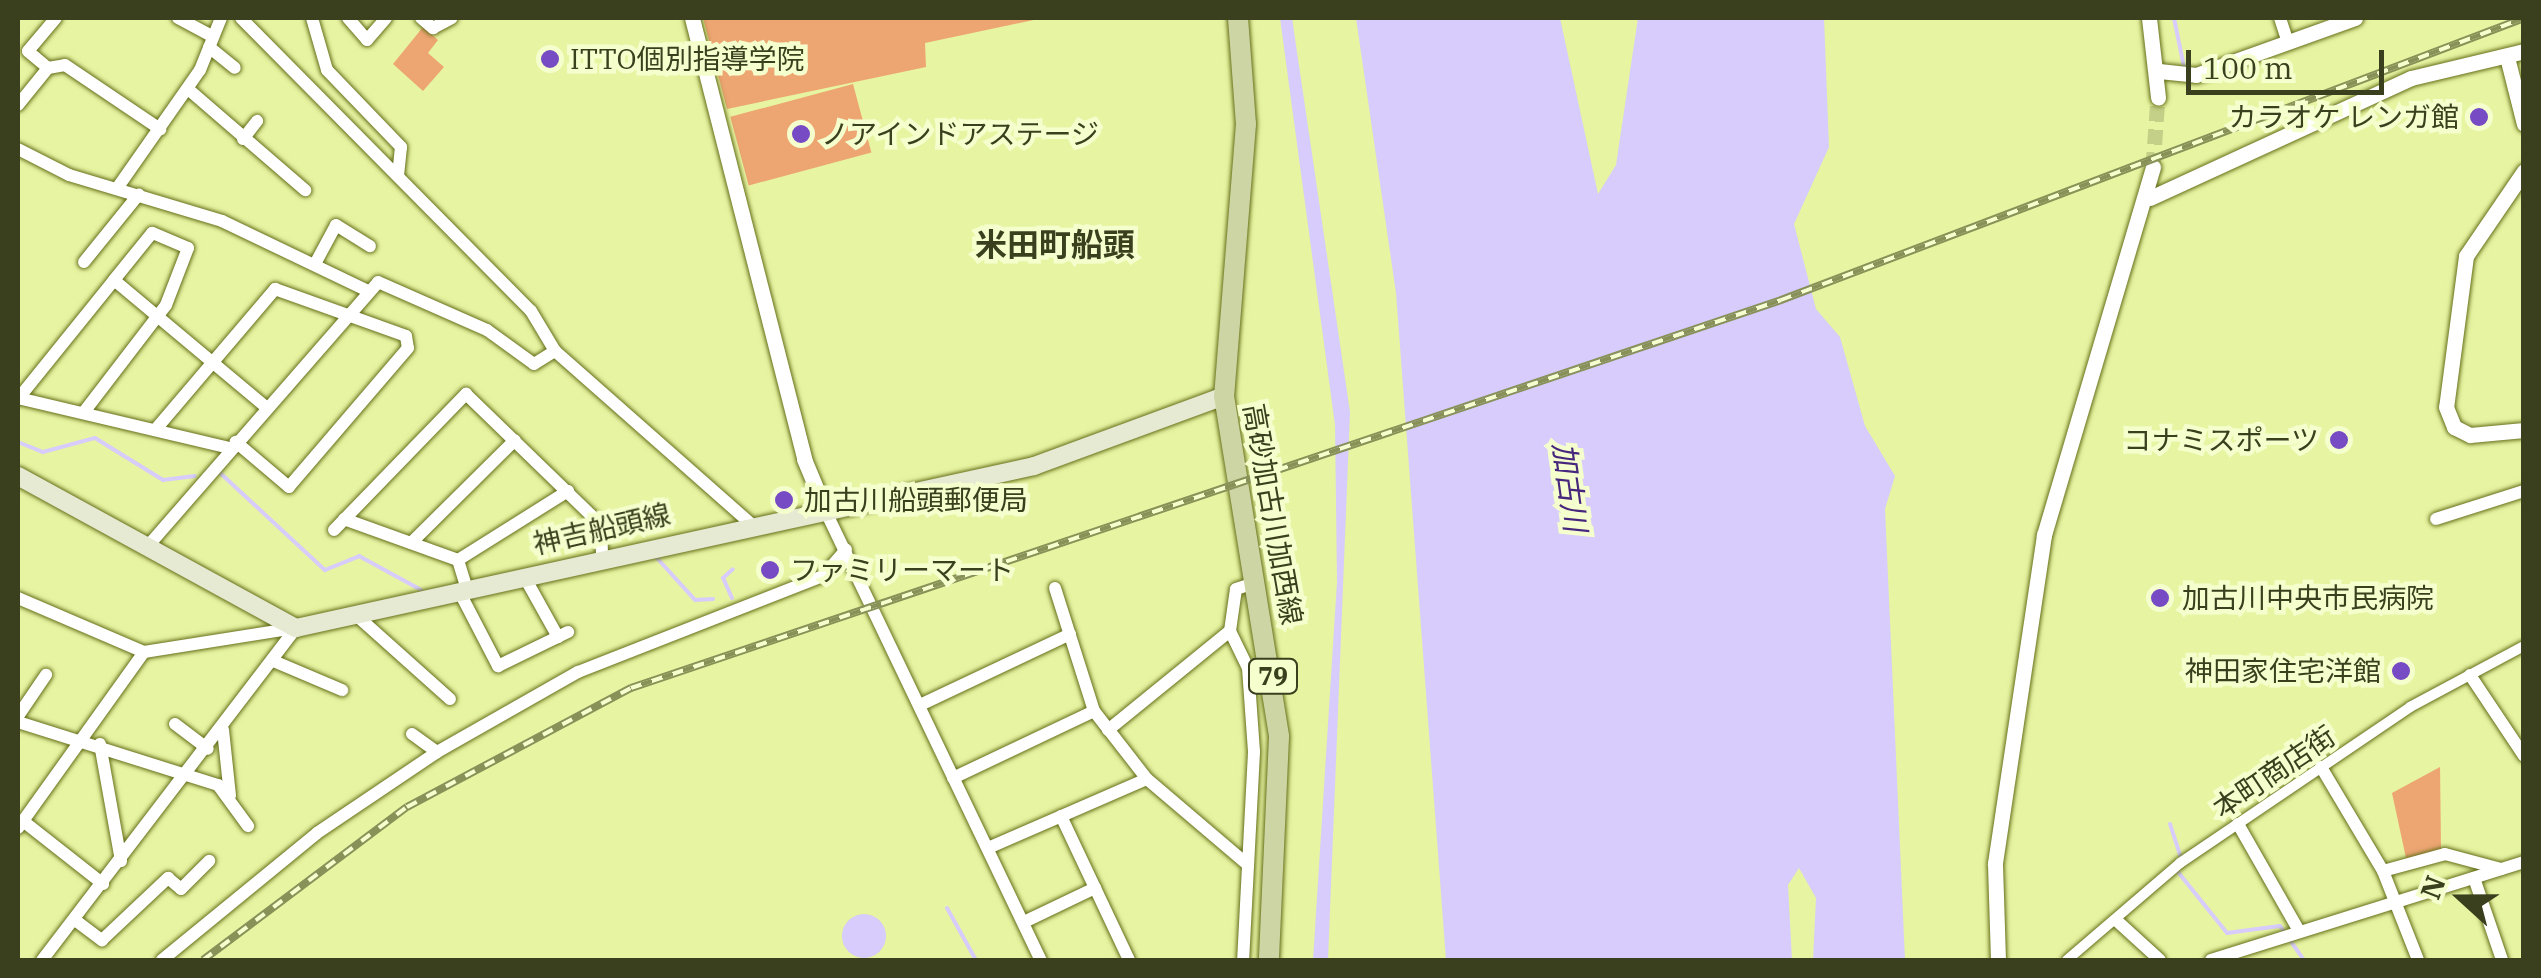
<!DOCTYPE html>
<meta charset="utf-8">
<style>
body{margin:0}
#map{position:relative;width:2541px;height:978px;overflow:hidden;background:#e7f4a1;font-family:"IBM Plex Serif","Noto Sans JP",serif}
div>[style]{position:absolute}
.green>*{inset:0;background:#eda572;transform-origin:0 0}
.water>*{inset:0;background:#d7ccfb}
.round{border-radius:50%}
.stream>*{height:4px;margin:-2px;padding:0 2px;transform-origin:2px;border-radius:2px;background:#d7ccfb}
.tertiary-tunnel>*{height:15px;margin-top:-7.5px;transform-origin:0;background:repeating-linear-gradient(90deg,#c4d087 0 15px,transparent 0 23px)}
.roads{filter:drop-shadow(0 0 2px #666f1a) drop-shadow(0 0 2px #666f1a)}
.pedestrian>*{height:10px;margin:-5px;padding:0 5px;transform-origin:5px;border-radius:5px;background:#fff}
.minor>*{height:12px;margin:-6px;padding:0 6px;transform-origin:6px;border-radius:6px;background:#fff}
.tertiary>*{height:15px;margin:-7.5px;padding:0 7.5px;transform-origin:7.5px;border-radius:7.5px;background:#fff}
.secondary>*{height:18px;margin:-9px;padding:0 9px;transform-origin:9px;border-radius:9px;background:#e6ead2}
.primary>*{height:20px;margin:-10px;padding:0 10px;transform-origin:10px;border-radius:10px;background:#ced5a5}
.rail>*{height:8px;margin-top:-4px;transform-origin:0;background:repeating-linear-gradient(90deg,#f5fecd 0 11px,#889158 0 22px);box-sizing:border-box;border-block:2px solid #889158}
.dots>*{width:28px;height:28px;translate:-50% -50%;box-sizing:border-box;border:5px solid #f5fecd;border-radius:50%}
span{translate:-50% -50%;white-space:nowrap;text-align:center;line-height:1.15;-webkit-text-stroke:9px #f5fecd;paint-order:stroke}
.shield-label span{padding:2px 8px;background:#f5fecd;border:2px solid;border-radius:8px;-webkit-text-stroke-width:0}
.shield-label{font-size:25px;color:#3a3f1d;font-weight:700}
.poi-label{font-size:28px;color:#3a3f1d}
.left{translate:0 -50%;text-align:left}
.right{translate:-100% -50%;text-align:right}
.street-label{font-size:28px;color:#3a3f1d}
.water-label{font-size:30px;color:#47267d;font-style:italic}
.quarter-label{font-size:32px;color:#3a3f1d;font-weight:700}
.frame{position:absolute;inset:0;border:20px solid #3a3f1d;pointer-events:none}
.north{position:absolute;left:2411px;top:848px;width:100px;height:100px;-webkit-text-stroke:8px #f5fecd;paint-order:stroke;rotate:291deg;font-size:28px;font-weight:700;line-height:40px;text-align:center;color:#3a3f1d}
.north::after{content:'';display:block;margin:auto;width:35px;height:45px;background:#3a3f1d;clip-path:polygon(50% 0,100% 100%,50% 72%,0 100%)}
.scale{position:absolute;left:2186px;top:50px;width:198px;height:45px;box-sizing:border-box;border:5px solid #3a3f1d;border-top:0;padding-left:12px;font-size:30px;line-height:35px;white-space:nowrap;color:#3a3f1d;-webkit-text-stroke:8px #f5fecd;paint-order:stroke}
</style>
<div id="map">
<div class="green">
<div style="clip-path:polygon(703px 18px,1043px 18px,925px 43px,926px 67px,727px 109px)"></div>
<div style="clip-path:polygon(423px 27px,438px 40px,428px 53px,444px 67px,423px 91px,393px 64px)"></div>
<div style="left:853px;top:84px;width:71px;height:127px;rotate:75deg"></div>
<div style="clip-path:polygon(2440px 767px,2441px 850px,2406px 858px,2392px 793px)"></div>
</div>
<div class="water">
<div style="clip-path:polygon(1280px 18px,1292px 18px,1350px 412px,1328px 960px,1313px 960px,1337px 582px,1335px 425px)"></div>
<div style="clip-path:polygon(1356px 18px,1560px 18px,1598px 194px,1616px 165px,1638px 18px,1824px 18px,1829px 147px,1794px 224px,1816px 309px,1840px 337px,1865px 426px,1895px 476px,1885px 509px,1905px 960px,1813px 960px,1816px 898px,1799px 868px,1788px 885px,1792px 960px,1446px 960px,1396px 293px)"></div>
<div class="round" style="left:842px;top:914px;width:44px;height:44px"></div>
</div>
<div class="stream">
<div style="left:2174px;top:18px;width:50px;rotate:78.5deg"></div>
<div style="left:18px;top:442px;width:27px;rotate:22deg"></div>
<div style="left:43px;top:452px;width:54px;rotate:-15.1deg"></div>
<div style="left:95px;top:438px;width:80px;rotate:31.7deg"></div>
<div style="left:163px;top:480px;width:32px;rotate:-7deg"></div>
<div style="left:218px;top:471px;width:146px;rotate:42.8deg"></div>
<div style="left:325px;top:570px;width:37px;rotate:-22deg"></div>
<div style="left:359px;top:556px;width:71px;rotate:28.7deg"></div>
<div style="left:656px;top:557px;width:58px;rotate:47.8deg"></div>
<div style="left:695px;top:600px;width:18px;rotate:-3deg"></div>
<div style="left:732px;top:598px;width:22px;rotate:-114deg"></div>
<div style="left:723px;top:578px;width:13px;rotate:-42deg"></div>
<div style="left:2170px;top:824px;width:33px;rotate:72deg"></div>
<div style="left:2178px;top:872px;width:78px;rotate:51.2deg"></div>
<div style="left:2227px;top:933px;width:53px;rotate:-7.5deg"></div>
<div style="left:2280px;top:926px;width:42px;rotate:54.8deg"></div>
<div style="left:947px;top:908px;width:60px;rotate:60.9deg"></div>
</div>
<div class="tertiary-tunnel">
<div style="left:2153px;top:167px;width:70px;rotate:-85.9deg"></div>
</div>
<div class="roads">
<div class="pedestrian">
<div style="left:2067px;top:960px;width:149px;rotate:-40.6deg"></div>
<div style="left:2180px;top:863px;width:278px;rotate:-34.1deg"></div>
<div style="left:2410px;top:707px;width:129px;rotate:-28.2deg"></div>
</div>
<div class="minor">
<div style="left:178px;top:18px;width:38px;rotate:28deg"></div>
<div style="left:241px;top:18px;width:412px;rotate:45.3deg"></div>
<div style="left:531px;top:311px;width:47px;rotate:59deg"></div>
<div style="left:555px;top:351px;width:260px;rotate:41.4deg"></div>
<div style="left:312px;top:18px;width:54px;rotate:73.9deg"></div>
<div style="left:327px;top:70px;width:107px;rotate:46.1deg"></div>
<div style="left:401px;top:147px;width:29px;rotate:96deg"></div>
<div style="left:348px;top:18px;width:29px;rotate:49deg"></div>
<div style="left:367px;top:40px;width:29px;rotate:-49deg"></div>
<div style="left:421px;top:18px;width:16px;rotate:40deg"></div>
<div style="left:433px;top:28px;width:21px;rotate:-28deg"></div>
<div style="left:2280px;top:18px;width:25px;rotate:72deg"></div>
<div style="left:209px;top:47px;width:33px;rotate:39deg"></div>
<div style="left:48px;top:68px;width:17px;rotate:-10deg"></div>
<div style="left:65px;top:65px;width:115px;rotate:34deg"></div>
<div style="left:188px;top:89px;width:155px;rotate:40.8deg"></div>
<div style="left:18px;top:105px;width:48px;rotate:-51deg"></div>
<div style="left:48px;top:68px;width:26px;rotate:-140deg"></div>
<div style="left:28px;top:51px;width:43px;rotate:-49.7deg"></div>
<div style="left:243px;top:139px;width:23px;rotate:-52deg"></div>
<div style="left:18px;top:149px;width:57px;rotate:27deg"></div>
<div style="left:69px;top:175px;width:160px;rotate:16.7deg"></div>
<div style="left:222px;top:221px;width:160px;rotate:25.6deg"></div>
<div style="left:118px;top:187px;width:143px;rotate:-55deg"></div>
<div style="left:200px;top:70px;width:56px;rotate:-68deg"></div>
<div style="left:84px;top:262px;width:87px;rotate:-51deg"></div>
<div style="left:315px;top:264px;width:44px;rotate:-61.7deg"></div>
<div style="left:336px;top:225px;width:40px;rotate:32deg"></div>
<div style="left:18px;top:398px;width:218px;rotate:13.3deg"></div>
<div style="left:18px;top:399px;width:153px;rotate:-51.1deg"></div>
<div style="left:114px;top:280px;width:198px;rotate:39.9deg"></div>
<div style="left:84px;top:412px;width:135px;rotate:-52.5deg"></div>
<div style="left:166px;top:305px;width:61px;rotate:-68.9deg"></div>
<div style="left:188px;top:248px;width:39px;rotate:-157deg"></div>
<div style="left:152px;top:233px;width:60px;rotate:129deg"></div>
<div style="left:156px;top:429px;width:184px;rotate:-49.6deg"></div>
<div style="left:275px;top:289px;width:139px;rotate:19.7deg"></div>
<div style="left:406px;top:336px;width:12px;rotate:81deg"></div>
<div style="left:408px;top:348px;width:183px;rotate:130.6deg"></div>
<div style="left:289px;top:487px;width:70px;rotate:-139.7deg"></div>
<div style="left:827px;top:514px;width:495px;rotate:64.4deg"></div>
<div style="left:344px;top:519px;width:121px;rotate:19.8deg"></div>
<div style="left:458px;top:560px;width:30px;rotate:73deg"></div>
<div style="left:2436px;top:519px;width:92px;rotate:-17.7deg"></div>
<div style="left:334px;top:530px;width:190px;rotate:-45.9deg"></div>
<div style="left:466px;top:394px;width:188px;rotate:44.1deg"></div>
<div style="left:601px;top:525px;width:33px;rotate:88deg"></div>
<div style="left:411px;top:543px;width:146px;rotate:-44.7deg"></div>
<div style="left:148px;top:546px;width:350px;rotate:-48.9deg"></div>
<div style="left:378px;top:282px;width:119px;rotate:23.8deg"></div>
<div style="left:487px;top:330px;width:58px;rotate:35.9deg"></div>
<div style="left:534px;top:364px;width:25px;rotate:-32deg"></div>
<div style="left:458px;top:560px;width:130px;rotate:-32.1deg"></div>
<div style="left:524px;top:576px;width:70px;rotate:60.9deg"></div>
<div style="left:1055px;top:588px;width:129px;rotate:72.4deg"></div>
<div style="left:459px;top:591px;width:85px;rotate:62.5deg"></div>
<div style="left:498px;top:666px;width:78px;rotate:-25.9deg"></div>
<div style="left:18px;top:598px;width:137px;rotate:23.2deg"></div>
<div style="left:144px;top:652px;width:154px;rotate:-9deg"></div>
<div style="left:296px;top:628px;width:418px;rotate:127.4deg"></div>
<div style="left:356px;top:615px;width:126px;rotate:41.8deg"></div>
<div style="left:1230px;top:631px;width:42px;rotate:-81.9deg"></div>
<div style="left:1236px;top:589px;width:19px;rotate:-18deg"></div>
<div style="left:276px;top:662px;width:72px;rotate:23deg"></div>
<div style="left:2470px;top:675px;width:97px;rotate:56.3deg"></div>
<div style="left:920px;top:705px;width:166px;rotate:-25.3deg"></div>
<div style="left:18px;top:716px;width:50px;rotate:-55.7deg"></div>
<div style="left:18px;top:722px;width:210px;rotate:17.5deg"></div>
<div style="left:218px;top:785px;width:51px;rotate:53.8deg"></div>
<div style="left:175px;top:724px;width:41px;rotate:37.1deg"></div>
<div style="left:223px;top:730px;width:66px;rotate:83.9deg"></div>
<div style="left:1108px;top:730px;width:157px;rotate:-39.1deg"></div>
<div style="left:1230px;top:631px;width:41px;rotate:64.1deg"></div>
<div style="left:1248px;top:668px;width:84px;rotate:85.9deg"></div>
<div style="left:1254px;top:752px;width:208px;rotate:93deg"></div>
<div style="left:412px;top:734px;width:31px;rotate:36deg"></div>
<div style="left:100px;top:744px;width:119px;rotate:79.8deg"></div>
<div style="left:2321px;top:767px;width:121px;rotate:59.2deg"></div>
<div style="left:2383px;top:871px;width:96px;rotate:68.5deg"></div>
<div style="left:953px;top:778px;width:156px;rotate:-25.4deg"></div>
<div style="left:1094px;top:711px;width:86px;rotate:52.1deg"></div>
<div style="left:1147px;top:779px;width:131px;rotate:40.4deg"></div>
<div style="left:1061px;top:816px;width:159px;rotate:64.7deg"></div>
<div style="left:23px;top:821px;width:102px;rotate:38.2deg"></div>
<div style="left:2238px;top:824px;width:123px;rotate:60.3deg"></div>
<div style="left:18px;top:828px;width:216px;rotate:-54.4deg"></div>
<div style="left:988px;top:848px;width:173px;rotate:-23.5deg"></div>
<div style="left:2383px;top:871px;width:64px;rotate:-15.3deg"></div>
<div style="left:2445px;top:854px;width:58px;rotate:15deg"></div>
<div style="left:2474px;top:878px;width:87px;rotate:71.1deg"></div>
<div style="left:75px;top:920px;width:34px;rotate:37deg"></div>
<div style="left:102px;top:940px;width:91px;rotate:-43.2deg"></div>
<div style="left:168px;top:878px;width:17px;rotate:40deg"></div>
<div style="left:181px;top:889px;width:40px;rotate:-45deg"></div>
<div style="left:2116px;top:920px;width:59px;rotate:42.3deg"></div>
<div style="left:1024px;top:922px;width:79px;rotate:-25.6deg"></div>
<div style="left:162px;top:960px;width:200px;rotate:-39.3deg"></div>
<div style="left:317px;top:833px;width:145px;rotate:-34deg"></div>
<div style="left:437px;top:752px;width:162px;rotate:-29.6deg"></div>
<div style="left:578px;top:672px;width:263px;rotate:-21.4deg"></div>
<div style="left:823px;top:576px;width:35px;rotate:-49deg"></div>
<div style="left:2211px;top:960px;width:328px;rotate:-17.4deg"></div>
</div>
<div class="tertiary">
<div style="left:692px;top:18px;width:455px;rotate:75.7deg"></div>
<div style="left:804px;top:459px;width:60px;rotate:67.3deg"></div>
<div style="left:2149px;top:18px;width:80px;rotate:83.5deg"></div>
<div style="left:2507px;top:57px;width:69px;rotate:75.8deg"></div>
<div style="left:2159px;top:71px;width:37px;rotate:6deg"></div>
<div style="left:2196px;top:75px;width:169px;rotate:-19.7deg"></div>
<div style="left:2524px;top:171px;width:103px;rotate:124.3deg"></div>
<div style="left:2466px;top:256px;width:152px;rotate:97.5deg"></div>
<div style="left:2446px;top:407px;width:22px;rotate:68deg"></div>
<div style="left:2454px;top:427px;width:18px;rotate:27deg"></div>
<div style="left:2470px;top:435px;width:54px;rotate:-5.3deg"></div>
<div style="left:2150px;top:198px;width:287px;rotate:-24.7deg"></div>
<div style="left:2411px;top:78px;width:116px;rotate:-13.4deg"></div>
<div style="left:1998px;top:960px;width:97px;rotate:-91.8deg"></div>
<div style="left:1995px;top:863px;width:332px;rotate:-81.5deg"></div>
<div style="left:2044px;top:535px;width:384px;rotate:-73.5deg"></div>
</div>
<div class="secondary">
<div style="left:18px;top:476px;width:317px;rotate:28.7deg"></div>
<div style="left:296px;top:628px;width:756px;rotate:-12.38deg"></div>
<div style="left:1034px;top:466px;width:202px;rotate:-20.2deg"></div>
</div>
<div class="primary">
<div style="left:1238px;top:18px;width:106px;rotate:85.7deg"></div>
<div style="left:1246px;top:124px;width:273px;rotate:94.6deg"></div>
<div style="left:1224px;top:396px;width:345px;rotate:80.8deg"></div>
<div style="left:1279px;top:737px;width:223px;rotate:92.6deg"></div>
</div>
</div>
<div class="rail">
<div style="left:203px;top:960px;width:255px;rotate:-36.9deg"></div>
<div style="left:407px;top:807px;width:254px;rotate:-28deg"></div>
<div style="left:631px;top:688px;width:1214px;rotate:-18.64deg"></div>
<div style="left:1781px;top:300px;width:795px;rotate:-20.78deg"></div>
</div>
<div class="dots">
<div style="left:550px;top:59px;background:#764bc4"></div>
<div style="left:2479px;top:117px;background:#764bc4"></div>
<div style="left:801px;top:134px;background:#764bc4"></div>
<div style="left:2339px;top:440px;background:#764bc4"></div>
<div style="left:784px;top:500px;background:#764bc4"></div>
<div style="left:770px;top:570px;background:#764bc4"></div>
<div style="left:2160px;top:598px;background:#764bc4"></div>
<div style="left:2401px;top:671px;background:#764bc4"></div>
</div>
<div class="shield-label">
<span style="left:1273px;top:676px">79</span>
</div>
<div class="poi-label">
<span class="left" style="left:570px;top:59px">ITTO個別指導学院</span>
<span class="right" style="left:2459px;top:117px">カラオケ レンガ館</span>
<span class="left" style="left:821px;top:134px">ノアインドアステージ</span>
<span class="right" style="left:2319px;top:440px">コナミスポーツ</span>
<span class="left" style="left:804px;top:500px">加古川船頭郵便局</span>
<span class="left" style="left:790px;top:570px">ファミリーマート</span>
<span class="left" style="left:2182px;top:598px">加古川中央市民病院</span>
<span class="right" style="left:2381px;top:671px">神田家住宅洋館</span>
</div>
<div class="street-label">
<span style="left:1273px;top:514px;rotate:80deg">高砂加古川加西線</span>
<span style="left:602px;top:529px;rotate:-13deg">神吉船頭線</span>
<span style="left:2274px;top:772px;rotate:-34deg">本町商店街</span>
</div>
<div class="water-label">
<span style="left:1570px;top:487px;rotate:82deg">加古川</span>
</div>
<div class="quarter-label">
<span style="left:1055px;top:244px">米田町船頭</span>
</div>
<div class="frame"></div>
<div class="north">N</div>
<div class="scale">100 m</div>
</div>
